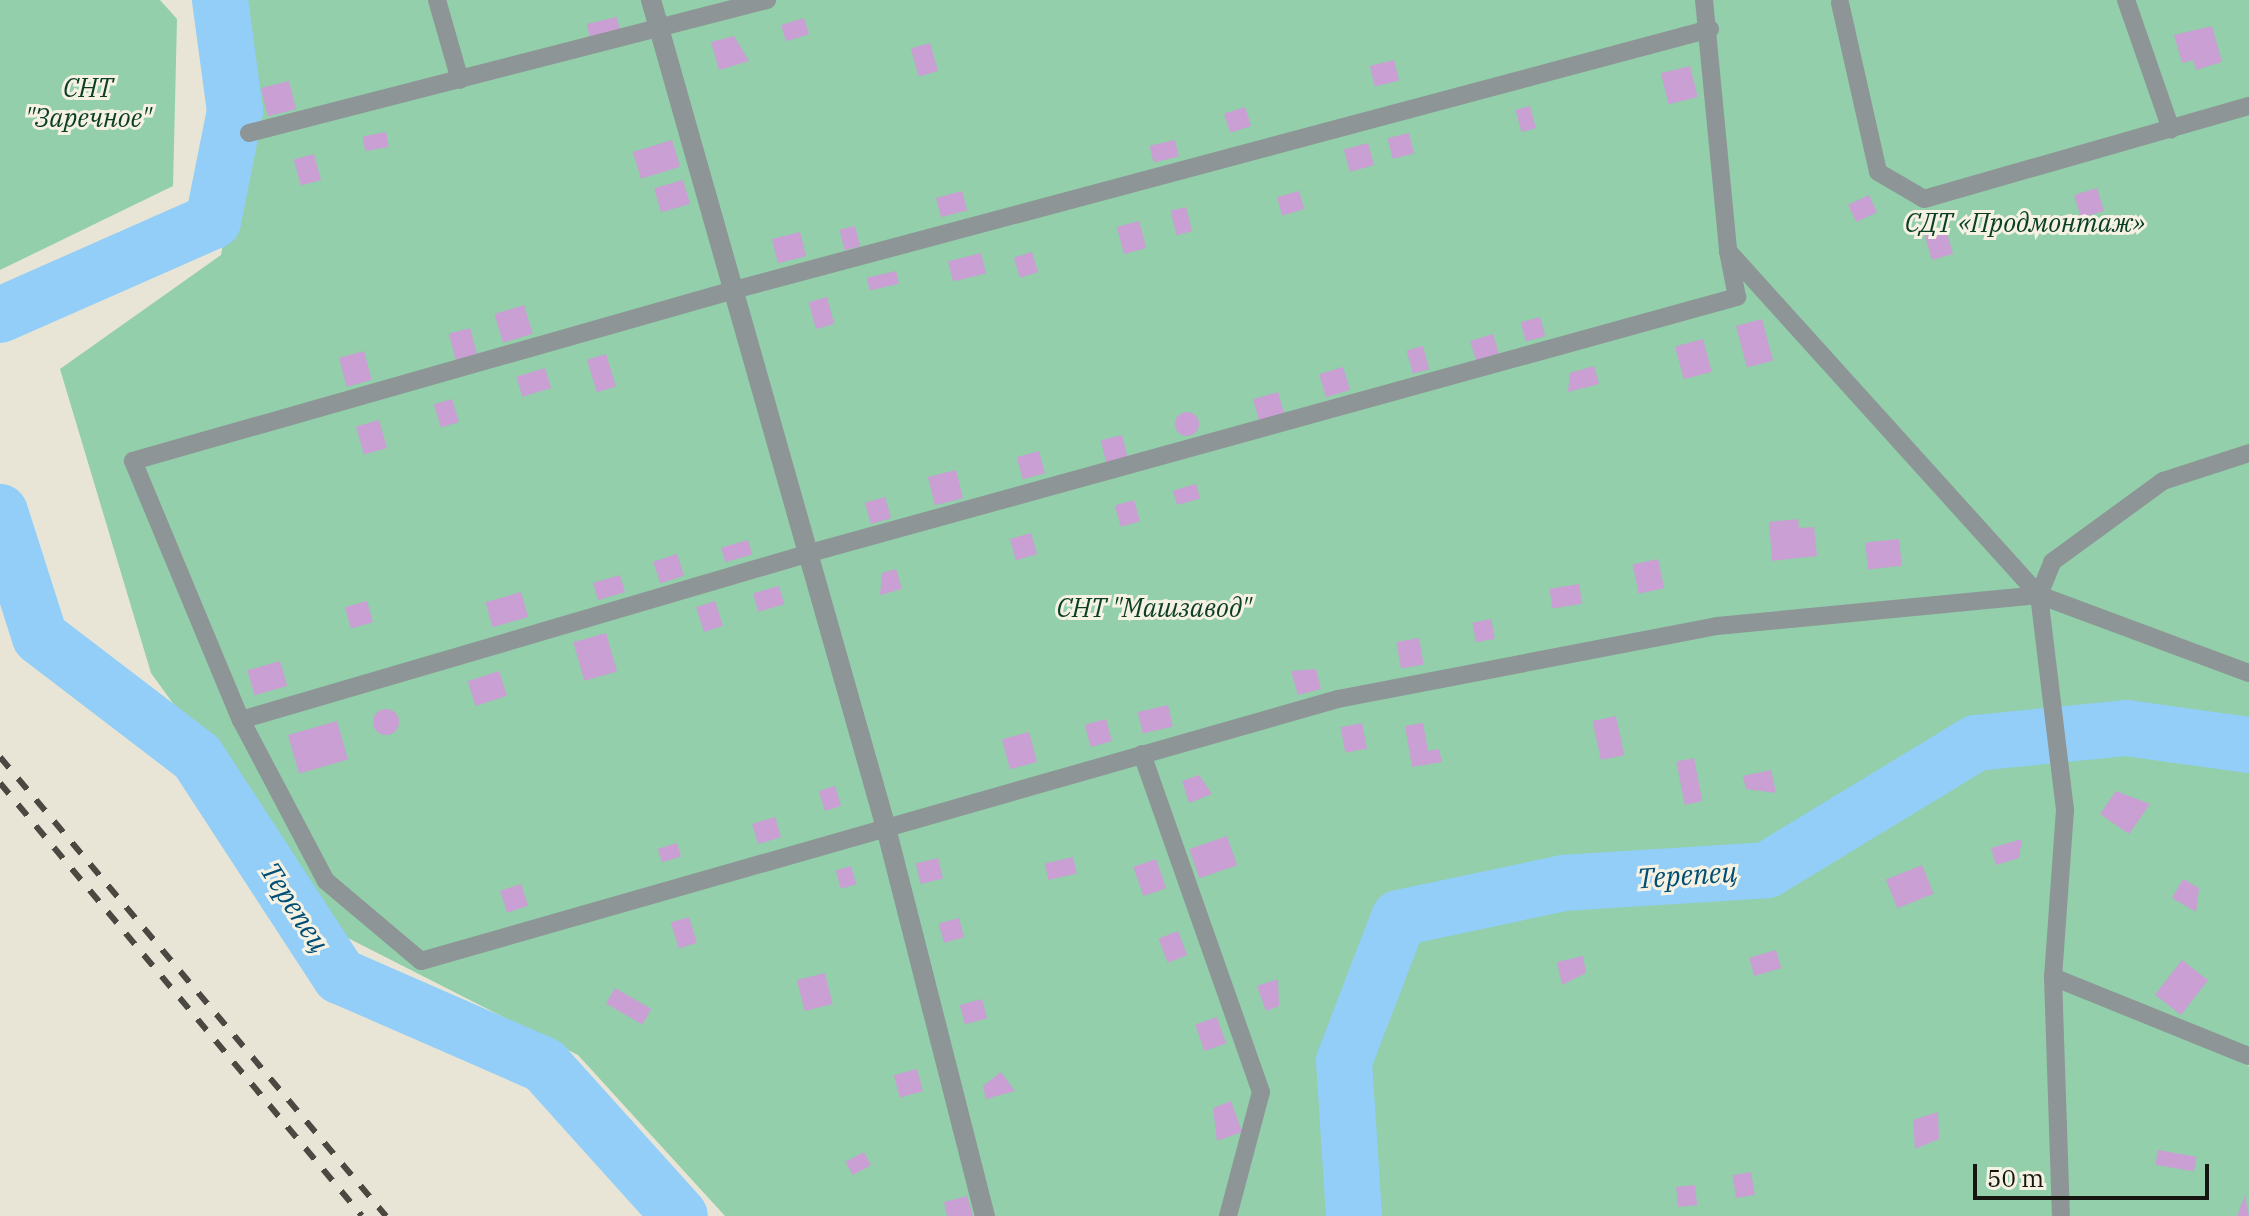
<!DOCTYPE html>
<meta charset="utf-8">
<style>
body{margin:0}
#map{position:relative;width:2249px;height:1216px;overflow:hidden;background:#e8e5d6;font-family:"IBM Plex Serif",serif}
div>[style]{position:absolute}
.green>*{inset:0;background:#92cfaa}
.river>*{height:56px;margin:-28px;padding:0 28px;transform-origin:28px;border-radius:28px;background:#92cef8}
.building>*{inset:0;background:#ca9fd3;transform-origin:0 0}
.round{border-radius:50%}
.service>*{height:18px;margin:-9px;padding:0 9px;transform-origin:9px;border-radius:9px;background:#8e9597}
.minor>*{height:20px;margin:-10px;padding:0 10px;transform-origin:10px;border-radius:10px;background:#8e9597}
.rail>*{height:6px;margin-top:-3px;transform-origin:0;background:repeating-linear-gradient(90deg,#4a4841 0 14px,transparent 0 28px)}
span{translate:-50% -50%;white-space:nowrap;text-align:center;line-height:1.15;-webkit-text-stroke:6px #f5f2e3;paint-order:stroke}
.park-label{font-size:26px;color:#0a3e25;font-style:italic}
.water-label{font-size:28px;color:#004e75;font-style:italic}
.scale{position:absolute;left:1973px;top:1164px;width:236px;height:36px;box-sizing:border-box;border:4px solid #161510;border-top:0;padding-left:10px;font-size:24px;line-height:28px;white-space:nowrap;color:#161510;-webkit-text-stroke:6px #f5f2e3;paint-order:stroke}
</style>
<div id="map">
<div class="green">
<div style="clip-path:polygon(0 0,160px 0,177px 19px,173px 186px,0 270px)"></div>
<div style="clip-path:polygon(242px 0,2249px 0,2249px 1063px,2118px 1007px,2249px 1066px,2249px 1216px,725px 1216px,578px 1055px,340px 934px,151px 673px,60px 369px,221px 255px,243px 122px)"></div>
</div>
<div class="river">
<div style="left:0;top:315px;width:233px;rotate:-23.8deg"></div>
<div style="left:213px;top:221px;width:112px;rotate:-78.7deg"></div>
<div style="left:235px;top:111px;width:112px;rotate:-97.7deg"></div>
<div style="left:0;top:512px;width:131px;rotate:72.3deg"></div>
<div style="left:40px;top:637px;width:198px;rotate:37.4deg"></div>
<div style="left:197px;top:757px;width:262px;rotate:56.9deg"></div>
<div style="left:340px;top:976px;width:223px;rotate:23.6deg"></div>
<div style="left:544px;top:1065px;width:203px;rotate:48deg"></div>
<div style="left:1354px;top:1216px;width:155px;rotate:-93.7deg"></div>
<div style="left:1344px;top:1061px;width:153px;rotate:-69deg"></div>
<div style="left:1399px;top:918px;width:168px;rotate:-12deg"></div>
<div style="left:1563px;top:883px;width:204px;rotate:-3.6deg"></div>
<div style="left:1767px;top:870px;width:245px;rotate:-31.3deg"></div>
<div style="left:1976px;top:743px;width:151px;rotate:-5.7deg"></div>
<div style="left:2126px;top:728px;width:124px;rotate:7.9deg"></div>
</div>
<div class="building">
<div style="left:617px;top:17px;width:17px;height:31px;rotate:77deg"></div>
<div style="left:804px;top:18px;width:17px;height:24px;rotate:73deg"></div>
<div style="clip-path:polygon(2212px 26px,2222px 62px,2196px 70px,2193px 60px,2182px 63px,2174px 35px)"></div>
<div style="clip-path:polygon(734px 36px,749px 61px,719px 70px,711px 42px)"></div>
<div style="left:930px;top:43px;width:29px;height:20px;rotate:74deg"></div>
<div style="left:1394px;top:60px;width:21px;height:25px;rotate:76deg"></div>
<div style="left:1690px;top:66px;width:32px;height:30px;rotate:76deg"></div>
<div style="left:289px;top:81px;width:29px;height:29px;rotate:76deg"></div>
<div style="left:1530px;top:106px;width:23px;height:15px;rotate:75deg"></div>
<div style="left:1245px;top:107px;width:20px;height:22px;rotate:72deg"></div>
<div style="left:386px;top:132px;width:15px;height:24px;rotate:79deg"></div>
<div style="left:1409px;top:133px;width:21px;height:22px;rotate:76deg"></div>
<div style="left:672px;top:140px;width:28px;height:41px;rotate:73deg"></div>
<div style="left:1175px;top:140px;width:17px;height:26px;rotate:77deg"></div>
<div style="left:1368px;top:143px;width:23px;height:25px;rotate:75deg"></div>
<div style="left:314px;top:154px;width:27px;height:21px;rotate:75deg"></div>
<div style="left:683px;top:180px;width:25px;height:30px;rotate:74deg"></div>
<div style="left:2097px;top:188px;width:24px;height:24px;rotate:73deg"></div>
<div style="left:962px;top:191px;width:20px;height:27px;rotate:75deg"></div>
<div style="left:1299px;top:191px;width:19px;height:23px;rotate:74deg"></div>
<div style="left:1869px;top:195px;width:19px;height:23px;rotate:65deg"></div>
<div style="left:1186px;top:207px;width:25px;height:16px;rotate:76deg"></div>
<div style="left:1139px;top:221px;width:28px;height:23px;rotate:75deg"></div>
<div style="left:855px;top:226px;width:21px;height:16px;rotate:76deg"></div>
<div style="left:1945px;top:226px;width:29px;height:22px;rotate:74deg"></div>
<div style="left:800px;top:232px;width:25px;height:29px;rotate:76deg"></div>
<div style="left:1032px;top:252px;width:21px;height:19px;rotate:73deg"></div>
<div style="left:981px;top:253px;width:21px;height:34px;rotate:76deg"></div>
<div style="left:896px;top:271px;width:13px;height:30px;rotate:77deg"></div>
<div style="left:827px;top:297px;width:28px;height:19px;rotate:75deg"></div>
<div style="left:524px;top:305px;width:30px;height:31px;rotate:73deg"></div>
<div style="left:1540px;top:317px;width:20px;height:20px;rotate:75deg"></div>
<div style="left:1762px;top:319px;width:43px;height:27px;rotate:75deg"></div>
<div style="left:470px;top:328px;width:31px;height:22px;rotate:75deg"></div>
<div style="left:1493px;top:334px;width:21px;height:24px;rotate:73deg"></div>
<div style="left:1703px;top:339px;width:34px;height:29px;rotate:75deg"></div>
<div style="left:1423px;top:346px;width:24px;height:17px;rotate:75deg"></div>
<div style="left:364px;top:351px;width:30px;height:26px;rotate:75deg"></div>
<div style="left:606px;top:354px;width:34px;height:20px;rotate:73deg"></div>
<div style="clip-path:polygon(1594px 366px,1599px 384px,1568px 392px,1570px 373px)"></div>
<div style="left:1343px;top:367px;width:24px;height:25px;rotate:73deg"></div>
<div style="left:545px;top:368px;width:21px;height:30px;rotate:73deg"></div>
<div style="left:1278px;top:392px;width:26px;height:26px;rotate:74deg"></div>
<div style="left:452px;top:399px;width:24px;height:19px;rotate:73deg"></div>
<div class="round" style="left:1175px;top:412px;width:24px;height:24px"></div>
<div style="left:379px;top:420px;width:29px;height:24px;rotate:74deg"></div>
<div style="left:1122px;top:435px;width:25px;height:22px;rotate:76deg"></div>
<div style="left:1039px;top:451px;width:23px;height:23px;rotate:75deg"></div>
<div style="left:956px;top:470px;width:29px;height:29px;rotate:76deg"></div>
<div style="left:1196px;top:484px;width:15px;height:24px;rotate:74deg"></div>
<div style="left:885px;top:497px;width:22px;height:21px;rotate:74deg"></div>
<div style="left:1134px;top:500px;width:22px;height:20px;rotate:74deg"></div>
<div style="clip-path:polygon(1798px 519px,1799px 528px,1814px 527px,1817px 556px,1772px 561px,1769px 522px)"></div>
<div style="left:1031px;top:533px;width:22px;height:22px;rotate:74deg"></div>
<div style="left:1899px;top:539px;width:27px;height:34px;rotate:84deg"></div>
<div style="left:748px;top:540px;width:15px;height:28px;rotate:74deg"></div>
<div style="left:677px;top:554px;width:23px;height:25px;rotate:72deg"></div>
<div style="left:1658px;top:559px;width:30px;height:26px;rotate:78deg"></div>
<div style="clip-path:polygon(896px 569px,902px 589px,880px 595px,882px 573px)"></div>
<div style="left:620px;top:575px;width:18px;height:28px;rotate:74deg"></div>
<div style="left:1579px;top:584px;width:20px;height:30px;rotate:81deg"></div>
<div style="left:779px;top:586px;width:19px;height:27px;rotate:74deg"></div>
<div style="left:521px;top:592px;width:26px;height:37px;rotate:74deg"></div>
<div style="left:367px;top:601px;width:22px;height:23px;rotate:74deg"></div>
<div style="left:715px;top:601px;width:26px;height:20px;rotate:72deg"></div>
<div style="left:1491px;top:619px;width:20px;height:19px;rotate:79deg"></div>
<div style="left:606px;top:633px;width:40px;height:34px;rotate:74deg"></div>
<div style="left:1419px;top:638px;width:27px;height:23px;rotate:80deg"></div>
<div style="left:280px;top:661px;width:26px;height:34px;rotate:74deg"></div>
<div style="clip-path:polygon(1316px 669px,1321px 689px,1298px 695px,1291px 671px)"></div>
<div style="left:499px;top:671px;width:26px;height:33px;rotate:72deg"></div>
<div style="left:1168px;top:705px;width:22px;height:31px;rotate:77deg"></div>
<div class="round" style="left:373px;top:709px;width:26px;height:26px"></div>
<div style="left:1616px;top:716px;width:40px;height:24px;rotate:78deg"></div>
<div style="left:1106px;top:719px;width:23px;height:22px;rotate:75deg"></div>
<div style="left:337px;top:721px;width:40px;height:51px;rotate:74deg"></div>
<div style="left:1362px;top:723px;width:26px;height:22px;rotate:79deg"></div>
<div style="clip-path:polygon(1423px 723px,1428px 751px,1439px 749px,1442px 762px,1412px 767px,1405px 726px)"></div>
<div style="left:1029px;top:732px;width:31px;height:28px;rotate:75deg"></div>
<div style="left:1694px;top:758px;width:44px;height:18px;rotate:79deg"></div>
<div style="clip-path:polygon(1771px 770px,1776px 793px,1746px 789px,1743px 776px)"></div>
<div style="clip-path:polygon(1199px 775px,1212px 794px,1189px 803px,1182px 781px)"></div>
<div style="left:835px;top:786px;width:21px;height:17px;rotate:73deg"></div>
<div style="clip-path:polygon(2116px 791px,2150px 804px,2129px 834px,2100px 814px)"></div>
<div style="left:775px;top:817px;width:21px;height:24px;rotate:73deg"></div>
<div style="left:1227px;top:836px;width:31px;height:40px;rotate:71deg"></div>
<div style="clip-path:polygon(2022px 839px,2019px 858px,1996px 865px,1991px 848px)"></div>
<div style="left:677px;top:843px;width:14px;height:20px;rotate:73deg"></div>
<div style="left:1073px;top:857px;width:17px;height:29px;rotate:77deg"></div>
<div style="left:938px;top:858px;width:21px;height:23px;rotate:76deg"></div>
<div style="left:1156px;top:859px;width:31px;height:24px;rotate:71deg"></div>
<div style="left:1922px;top:865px;width:31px;height:39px;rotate:68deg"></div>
<div style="left:851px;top:866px;width:19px;height:16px;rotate:74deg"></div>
<div style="clip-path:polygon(2183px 879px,2199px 888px,2196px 912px,2172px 898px)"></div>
<div style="left:521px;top:884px;width:23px;height:22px;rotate:72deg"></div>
<div style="left:689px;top:917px;width:27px;height:19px;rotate:73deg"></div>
<div style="left:959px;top:918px;width:20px;height:21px;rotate:75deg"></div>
<div style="left:1178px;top:931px;width:26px;height:21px;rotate:69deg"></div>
<div style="left:1776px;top:950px;width:19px;height:28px;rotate:74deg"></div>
<div style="clip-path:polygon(1583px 956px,1586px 973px,1562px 985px,1557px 962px)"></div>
<div style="left:2182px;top:960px;width:33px;height:44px;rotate:38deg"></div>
<div style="left:825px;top:973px;width:32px;height:29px;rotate:76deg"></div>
<div style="clip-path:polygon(1278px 979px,1279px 1006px,1266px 1011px,1257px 986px)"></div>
<div style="left:615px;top:988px;width:42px;height:18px;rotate:30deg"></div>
<div style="left:982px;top:999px;width:20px;height:23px;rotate:75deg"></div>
<div style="left:1217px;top:1017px;width:28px;height:23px;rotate:71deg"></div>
<div style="left:917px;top:1069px;width:23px;height:24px;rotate:75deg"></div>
<div style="clip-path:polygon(1001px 1072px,1015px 1091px,986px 1099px,983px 1086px)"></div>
<div style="clip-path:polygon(1231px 1101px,1242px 1132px,1217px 1141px,1213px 1108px)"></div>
<div style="clip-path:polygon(1938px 1112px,1939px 1139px,1915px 1149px,1913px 1120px)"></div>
<div style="left:2158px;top:1150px;width:39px;height:15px;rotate:10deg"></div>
<div style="left:864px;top:1152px;width:15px;height:21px;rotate:62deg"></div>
<div style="left:1751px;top:1172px;width:23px;height:19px;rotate:80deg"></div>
<div style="left:1695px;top:1185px;width:20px;height:19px;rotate:84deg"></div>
<div style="clip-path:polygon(2245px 1195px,2249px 1216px,2237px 1216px)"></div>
<div style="clip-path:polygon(967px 1196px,973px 1216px,947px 1216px,944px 1202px)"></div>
</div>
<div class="service">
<div style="left:437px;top:0;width:83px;rotate:74deg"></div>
<div style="left:1704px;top:0;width:252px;rotate:84.5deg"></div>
<div style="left:1728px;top:251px;width:464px;rotate:47.9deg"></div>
<div style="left:2039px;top:595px;width:217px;rotate:83.1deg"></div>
<div style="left:2065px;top:810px;width:167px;rotate:94.1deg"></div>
<div style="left:2053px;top:977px;width:239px;rotate:88.1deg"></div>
<div style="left:2126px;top:0;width:137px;rotate:70.8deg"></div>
<div style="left:1840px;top:3px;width:173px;rotate:77.3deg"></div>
<div style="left:1878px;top:172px;width:53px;rotate:30.4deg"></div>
<div style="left:1924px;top:199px;width:338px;rotate:-16deg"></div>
<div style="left:1710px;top:29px;width:1010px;rotate:165.03deg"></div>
<div style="left:734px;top:290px;width:625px;rotate:164.12deg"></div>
<div style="left:133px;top:461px;width:281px;rotate:67.4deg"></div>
<div style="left:241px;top:720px;width:182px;rotate:62.2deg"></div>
<div style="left:326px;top:881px;width:124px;rotate:40.1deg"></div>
<div style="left:421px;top:961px;width:954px;rotate:-15.95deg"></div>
<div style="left:1338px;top:699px;width:386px;rotate:-10.9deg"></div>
<div style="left:1717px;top:626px;width:323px;rotate:-5.5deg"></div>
<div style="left:2039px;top:595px;width:224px;rotate:20.4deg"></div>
<div style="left:249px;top:133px;width:535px;rotate:-14.4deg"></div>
<div style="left:2039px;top:595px;width:35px;rotate:-68deg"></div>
<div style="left:2052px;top:562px;width:137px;rotate:-36.1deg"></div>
<div style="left:2163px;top:481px;width:90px;rotate:-18deg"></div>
<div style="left:241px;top:720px;width:593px;rotate:-16.36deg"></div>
<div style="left:810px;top:553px;width:962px;rotate:-15.44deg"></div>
<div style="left:1737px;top:297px;width:47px;rotate:-101.1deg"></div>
<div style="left:1142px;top:754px;width:358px;rotate:70.6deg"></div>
<div style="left:1261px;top:1092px;width:128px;rotate:104.9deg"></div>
<div style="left:2053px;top:977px;width:211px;rotate:22deg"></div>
</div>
<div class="minor">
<div style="left:651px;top:0;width:857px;rotate:74.15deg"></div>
<div style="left:885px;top:824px;width:405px;rotate:75.7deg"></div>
</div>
<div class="rail">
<div style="left:0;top:757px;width:600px;rotate:49.94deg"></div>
<div style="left:0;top:783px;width:564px;rotate:50.1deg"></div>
</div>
<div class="park-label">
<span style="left:88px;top:103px">СНТ<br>"Заречное"</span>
<span style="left:2025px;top:223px">СДТ «Продмонтаж»</span>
<span style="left:1154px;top:608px">СНТ "Машзавод"</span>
</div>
<div class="water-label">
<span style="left:1687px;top:875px;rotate:-4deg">Терепец</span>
<span style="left:295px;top:907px;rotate:57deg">Терепец</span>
</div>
<div class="scale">50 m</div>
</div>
